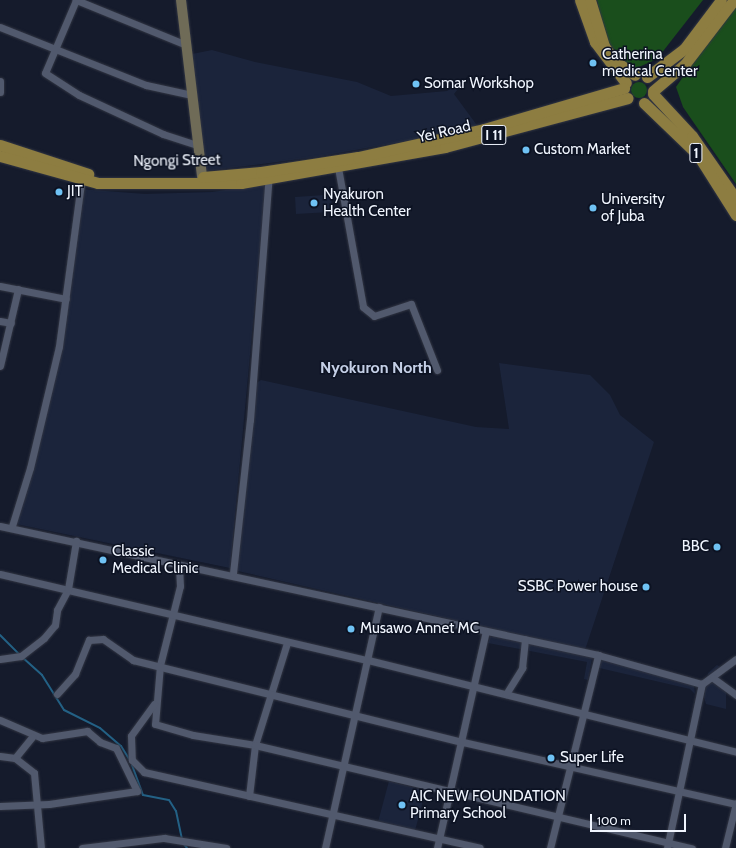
<!DOCTYPE html>
<style>
body{margin:0}
#map{position:relative;width:736px;height:848px;overflow:hidden;background:#151b2c;font-family:Cabin,sans-serif}
div>[style]{position:absolute}
.built>*{inset:0;background:#1b243b;transform-origin:0 0}
.green>*{inset:0;background:#1a4e1c}
.round{border-radius:50%}
.stream>*{height:2px;margin:-1px;padding:0 1px;transform-origin:1px;border-radius:1px;background:#236185}
.roads{filter:drop-shadow(0 0 1px #323643) drop-shadow(0 0 1px #323643)}
.street>*{height:7px;margin:-3.5px;padding:0 3.5px;transform-origin:3.5px;border-radius:3.5px;background:#51596d}
.secondary>*{height:10px;margin:-5px;padding:0 5px;transform-origin:5px;border-radius:5px;background:#6f6b57}
.primary>*{height:11px;margin:-5.5px;padding:0 5.5px;transform-origin:5.5px;border-radius:5.5px;background:#8d7d41}
.dots>*{width:11px;height:11px;translate:-50% -50%;box-sizing:border-box;border:2px solid #0c1222;border-radius:50%}
span{translate:-50% -50%;white-space:nowrap;text-align:center;line-height:1.15;-webkit-text-stroke:3px #0c1222;paint-order:stroke}
.shield-label span{padding:1px 3px;background:#0c1222;border:1px solid;border-radius:3px;-webkit-text-stroke-width:0}
.shield-label{font-size:14px;color:#f0f5fe;font-weight:700}
.poi-label{font-size:15px;color:#f0f5fe}
.left{translate:0 -50%;text-align:left}
.right{translate:-100% -50%;text-align:right}
.street-label{font-size:15px;color:#f0f5fe}
.neighbourhood-label{font-size:16px;color:#c4cfe6;font-weight:700}
.scale{position:absolute;left:590px;top:814px;width:96px;height:18px;box-sizing:border-box;border:2px solid #f0f5fe;border-top:0;padding-left:5px;font-size:12px;line-height:14px;white-space:nowrap;color:#f0f5fe;-webkit-text-stroke:3px #0c1222;paint-order:stroke}
</style>
<div id="map">
<div class="built">
<div style="clip-path:polygon(212px 50px,255px 62px,357px 82px,391px 96px,447px 91px,466px 79px,454px 94px,479px 128px,316px 157px,206px 171px,192px 54px)"></div>
<div style="clip-path:polygon(266px 184px,230px 568px,16px 524px,60px 359px,72px 278px,80px 189px,145px 194px,212px 192px)"></div>
<div style="clip-path:polygon(325px 195px,332px 198px,330px 212px,296px 214px,295px 197px)"></div>
<div style="clip-path:polygon(499px 363px,590px 375px,610px 395px,620px 415px,654px 442px,585px 650px,238px 571px,234px 565px,255px 384px,261px 380px,476px 427px,509px 429px)"></div>
<div style="clip-path:polygon(490px 637px,504px 637px,592px 658px,588px 680px,584px 679px,587px 662px,488px 643px)"></div>
<div style="clip-path:polygon(598px 657px,676px 678px,694px 686px,695px 694px,690px 689px,595px 667px)"></div>
<div style="clip-path:polygon(717px 665px,727px 671px,718px 678px,726px 692px,726px 709px,706px 704px,704px 697px,708px 673px)"></div>
<div style="left:389px;top:781px;width:38px;height:43px;rotate:15deg"></div>
</div>
<div class="green">
<div style="clip-path:polygon(597px 0,703px 0,657px 59px,632px 70px,605px 40px)"></div>
<div style="clip-path:polygon(736px 0,736px 184px,683px 107px,676px 87px)"></div>
<div class="round" style="left:631px;top:82px;width:16px;height:16px"></div>
</div>
<div class="stream">
<div style="left:0;top:635px;width:27px;rotate:45deg"></div>
<div style="left:22px;top:657px;width:27px;rotate:42deg"></div>
<div style="left:42px;top:675px;width:41px;rotate:57.8deg"></div>
<div style="left:64px;top:710px;width:40px;rotate:26.6deg"></div>
<div style="left:100px;top:728px;width:28px;rotate:41deg"></div>
<div style="left:121px;top:746px;width:15px;rotate:58deg"></div>
<div style="left:132px;top:765px;width:32px;rotate:70deg"></div>
<div style="left:143px;top:795px;width:26px;rotate:11deg"></div>
<div style="left:169px;top:800px;width:13px;rotate:58deg"></div>
<div style="left:176px;top:811px;width:29px;rotate:78deg"></div>
<div style="left:183px;top:843px;width:6px;rotate:51deg"></div>
</div>
<div class="roads">
<div class="street">
<div style="left:0;top:27px;width:157px;rotate:21.7deg"></div>
<div style="left:146px;top:85px;width:47px;rotate:12.3deg"></div>
<div style="left:184px;top:44px;width:117px;rotate:-157.8deg"></div>
<div style="left:76px;top:0;width:79px;rotate:113deg"></div>
<div style="left:45px;top:73px;width:40px;rotate:32.9deg"></div>
<div style="left:79px;top:95px;width:93px;rotate:24.9deg"></div>
<div style="left:163px;top:134px;width:38px;rotate:18deg"></div>
<div style="left:0;top:81px;width:11px;rotate:90deg"></div>
<div style="left:337px;top:162px;width:147px;rotate:79.8deg"></div>
<div style="left:363px;top:307px;width:14px;rotate:39deg"></div>
<div style="left:374px;top:316px;width:39px;rotate:-18deg"></div>
<div style="left:411px;top:304px;width:71px;rotate:68.5deg"></div>
<div style="left:0;top:286px;width:67px;rotate:11.1deg"></div>
<div style="left:0;top:321px;width:11px;rotate:10deg"></div>
<div style="left:0;top:366px;width:79px;rotate:-76.8deg"></div>
<div style="left:0;top:526px;width:612px;rotate:12.17deg"></div>
<div style="left:598px;top:655px;width:108px;rotate:15.6deg"></div>
<div style="left:702px;top:684px;width:42px;rotate:-36.3deg"></div>
<div style="left:12px;top:526px;width:61px;rotate:-72.8deg"></div>
<div style="left:30px;top:468px;width:125px;rotate:-76.6deg"></div>
<div style="left:59px;top:346px;width:173px;rotate:-82.3deg"></div>
<div style="left:179px;top:567px;width:19px;rotate:87deg"></div>
<div style="left:180px;top:586px;width:81px;rotate:104.2deg"></div>
<div style="left:160px;top:665px;width:59px;rotate:94.8deg"></div>
<div style="left:155px;top:724px;width:40px;rotate:16deg"></div>
<div style="left:193px;top:735px;width:63px;rotate:9.2deg"></div>
<div style="left:255px;top:745px;width:107px;rotate:-72.6deg"></div>
<div style="left:233px;top:573px;width:154px;rotate:-83.7deg"></div>
<div style="left:250px;top:420px;width:246px;rotate:-85.6deg"></div>
<div style="left:0;top:574px;width:378px;rotate:13.2deg"></div>
<div style="left:368px;top:660px;width:379px;rotate:14deg"></div>
<div style="left:0;top:659px;width:21px;rotate:-8deg"></div>
<div style="left:21px;top:656px;width:29px;rotate:-38deg"></div>
<div style="left:44px;top:638px;width:17px;rotate:-50deg"></div>
<div style="left:55px;top:625px;width:15px;rotate:-82deg"></div>
<div style="left:57px;top:610px;width:24px;rotate:-62deg"></div>
<div style="left:68px;top:589px;width:49px;rotate:-80.5deg"></div>
<div style="left:713px;top:678px;width:29px;rotate:36deg"></div>
<div style="left:57px;top:694px;width:27px;rotate:-48deg"></div>
<div style="left:75px;top:674px;width:37px;rotate:-68deg"></div>
<div style="left:89px;top:640px;width:14px;rotate:-4deg"></div>
<div style="left:103px;top:639px;width:37px;rotate:35deg"></div>
<div style="left:133px;top:660px;width:340px;rotate:14deg"></div>
<div style="left:463px;top:742px;width:280px;rotate:12.8deg"></div>
<div style="left:506px;top:694px;width:31px;rotate:-58deg"></div>
<div style="left:522px;top:668px;width:29px;rotate:-84deg"></div>
<div style="left:154px;top:704px;width:39px;rotate:126deg"></div>
<div style="left:131px;top:736px;width:24px;rotate:88deg"></div>
<div style="left:132px;top:760px;width:17px;rotate:45deg"></div>
<div style="left:144px;top:772px;width:344px;rotate:12.7deg"></div>
<div style="left:0;top:720px;width:46px;rotate:23.2deg"></div>
<div style="left:42px;top:738px;width:46px;rotate:-8.8deg"></div>
<div style="left:87px;top:731px;width:17px;rotate:40deg"></div>
<div style="left:100px;top:742px;width:17px;rotate:21deg"></div>
<div style="left:116px;top:748px;width:48px;rotate:64deg"></div>
<div style="left:137px;top:791px;width:89px;rotate:171.6deg"></div>
<div style="left:49px;top:804px;width:49px;rotate:177.7deg"></div>
<div style="left:0;top:756px;width:15px;rotate:8deg"></div>
<div style="left:15px;top:758px;width:24px;rotate:38deg"></div>
<div style="left:34px;top:773px;width:75px;rotate:84.7deg"></div>
<div style="left:15px;top:758px;width:27px;rotate:-51deg"></div>
<div style="left:249px;top:796px;width:51px;rotate:-83.3deg"></div>
<div style="left:255px;top:745px;width:449px;rotate:13.3deg"></div>
<div style="left:82px;top:848px;width:83px;rotate:-7deg"></div>
<div style="left:164px;top:838px;width:63px;rotate:9.2deg"></div>
<div style="left:325px;top:848px;width:247px;rotate:-77.4deg"></div>
<div style="left:437px;top:848px;width:222px;rotate:-77.3deg"></div>
<div style="left:550px;top:848px;width:199px;rotate:-76deg"></div>
<div style="left:667px;top:848px;width:168px;rotate:-78deg"></div>
<div style="left:725px;top:848px;width:46px;rotate:-76.3deg"></div>
</div>
<div class="secondary">
<div style="left:181px;top:0;width:185px;rotate:83.2deg"></div>
</div>
<div class="primary">
<div style="left:580px;top:0;width:45px;rotate:70.3deg"></div>
<div style="left:595px;top:42px;width:51px;rotate:52.9deg"></div>
<div style="left:590px;top:0;width:48px;rotate:73.1deg"></div>
<div style="left:604px;top:46px;width:19px;rotate:54deg"></div>
<div style="left:615px;top:61px;width:24px;rotate:35deg"></div>
<div style="left:647px;top:77px;width:46px;rotate:-37.1deg"></div>
<div style="left:684px;top:49px;width:61px;rotate:-52.9deg"></div>
<div style="left:653px;top:91px;width:42px;rotate:-40.2deg"></div>
<div style="left:685px;top:64px;width:81px;rotate:-52.6deg"></div>
<div style="left:653px;top:94px;width:57px;rotate:47.1deg"></div>
<div style="left:692px;top:136px;width:77px;rotate:55.1deg"></div>
<div style="left:644px;top:103px;width:75px;rotate:43.9deg"></div>
<div style="left:698px;top:155px;width:71px;rotate:57.7deg"></div>
<div style="left:0;top:145px;width:93px;rotate:18.2deg"></div>
<div style="left:0;top:156px;width:102px;rotate:15.4deg"></div>
<div style="left:98px;top:183px;width:143px"></div>
<div style="left:241px;top:183px;width:207px;rotate:-10deg"></div>
<div style="left:445px;top:147px;width:189px;rotate:-15deg"></div>
<div style="left:203px;top:177px;width:58px;rotate:-4.9deg"></div>
<div style="left:261px;top:172px;width:98px;rotate:-8.8deg"></div>
<div style="left:358px;top:157px;width:129px;rotate:-12.5deg"></div>
<div style="left:484px;top:129px;width:146px;rotate:-16.3deg"></div>
</div>
</div>
<div class="dots">
<div style="left:593px;top:63px;background:#6fc2f4"></div>
<div style="left:416px;top:84px;background:#6fc2f4"></div>
<div style="left:526px;top:150px;background:#6fc2f4"></div>
<div style="left:59px;top:192px;background:#6fc2f4"></div>
<div style="left:314px;top:203px;background:#6fc2f4"></div>
<div style="left:593px;top:208px;background:#6fc2f4"></div>
<div style="left:717px;top:547px;background:#6fc2f4"></div>
<div style="left:103px;top:560px;background:#6fc2f4"></div>
<div style="left:646px;top:587px;background:#6fc2f4"></div>
<div style="left:351px;top:629px;background:#6fc2f4"></div>
<div style="left:551px;top:758px;background:#6fc2f4"></div>
<div style="left:402px;top:805px;background:#6fc2f4"></div>
</div>
<div class="shield-label">
<span style="left:494px;top:135px">I 11</span>
<span style="left:696px;top:153px">1</span>
</div>
<div class="poi-label">
<span class="left" style="left:602px;top:63px">Catherina<br>medical Center</span>
<span class="left" style="left:424px;top:84px">Somar Workshop</span>
<span class="left" style="left:534px;top:150px">Custom Market</span>
<span class="left" style="left:67px;top:192px">JIT</span>
<span class="left" style="left:323px;top:203px">Nyakuron<br>Health Center</span>
<span class="left" style="left:601px;top:208px">University<br>of Juba</span>
<span class="right" style="left:709px;top:547px">BBC</span>
<span class="left" style="left:112px;top:560px">Classic<br>Medical Clinic</span>
<span class="right" style="left:638px;top:587px">SSBC Power house</span>
<span class="left" style="left:360px;top:629px">Musawo Annet MC</span>
<span class="left" style="left:560px;top:758px">Super Life</span>
<span class="left" style="left:410px;top:805px">AIC NEW FOUNDATION<br>Primary School</span>
</div>
<div class="street-label">
<span style="left:444px;top:132px;rotate:-13deg">Yei Road</span>
<span style="left:177px;top:161px;rotate:-1deg">Ngongi Street</span>
</div>
<div class="neighbourhood-label">
<span style="left:376px;top:368px">Nyokuron North</span>
</div>
<div class="scale">100 m</div>
</div>
